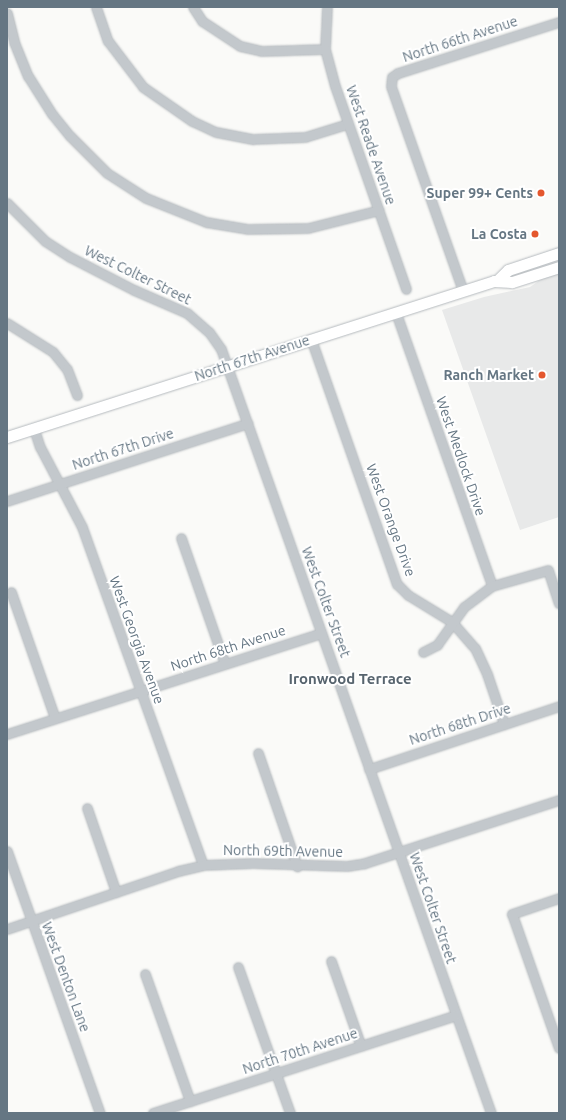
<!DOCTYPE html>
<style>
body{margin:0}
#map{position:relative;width:566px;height:1120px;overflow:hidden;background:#fafaf8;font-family:Ubuntu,sans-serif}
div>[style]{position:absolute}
.built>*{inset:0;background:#e8e9e9}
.roads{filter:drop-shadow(0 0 1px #b5babe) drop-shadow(0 0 1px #b5babe)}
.minor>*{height:9px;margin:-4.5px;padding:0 4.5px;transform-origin:4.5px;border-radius:4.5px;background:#c3c8cc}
.major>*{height:11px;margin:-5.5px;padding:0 5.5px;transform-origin:5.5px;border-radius:5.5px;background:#fff}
.dots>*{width:11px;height:11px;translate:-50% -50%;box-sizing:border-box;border:2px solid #fff;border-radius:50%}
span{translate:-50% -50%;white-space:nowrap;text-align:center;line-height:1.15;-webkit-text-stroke:4px #fff;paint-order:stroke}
.street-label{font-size:14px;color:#657683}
.poi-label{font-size:14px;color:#657683;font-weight:700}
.right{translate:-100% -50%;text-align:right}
.neighbourhood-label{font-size:15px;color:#57646e;font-weight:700}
.frame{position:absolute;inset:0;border:8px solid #657683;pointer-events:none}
</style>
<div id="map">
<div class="built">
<div style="clip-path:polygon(559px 273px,559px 517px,520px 530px,442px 310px,484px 297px,530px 287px,549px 274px)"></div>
</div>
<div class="roads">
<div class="minor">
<div style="left:96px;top:7px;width:36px;rotate:71deg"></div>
<div style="left:108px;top:41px;width:58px;rotate:52.7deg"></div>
<div style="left:143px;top:87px;width:60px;rotate:34.8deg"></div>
<div style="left:192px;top:121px;width:26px;rotate:25deg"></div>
<div style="left:216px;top:132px;width:38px;rotate:11deg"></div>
<div style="left:253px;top:139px;width:52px;rotate:-2.2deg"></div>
<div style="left:305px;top:137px;width:44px;rotate:-17.2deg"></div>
<div style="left:193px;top:7px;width:17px;rotate:57deg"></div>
<div style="left:202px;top:21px;width:45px;rotate:33.3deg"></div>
<div style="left:240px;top:46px;width:22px;rotate:13deg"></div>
<div style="left:261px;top:51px;width:64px;rotate:-1.8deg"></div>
<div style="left:327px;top:7px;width:42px;rotate:92.7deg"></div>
<div style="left:325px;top:49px;width:38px;rotate:75deg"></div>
<div style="left:335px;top:86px;width:215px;rotate:70.7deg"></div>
<div style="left:7px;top:13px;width:30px;rotate:76deg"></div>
<div style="left:14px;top:42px;width:37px;rotate:68deg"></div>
<div style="left:28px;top:76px;width:45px;rotate:57.7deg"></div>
<div style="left:52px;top:114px;width:28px;rotate:51deg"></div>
<div style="left:70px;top:136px;width:52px;rotate:45deg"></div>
<div style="left:107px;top:173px;width:46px;rotate:32.7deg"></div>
<div style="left:146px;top:198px;width:65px;rotate:21.8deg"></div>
<div style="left:206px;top:222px;width:43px;rotate:9.5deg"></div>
<div style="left:248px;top:229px;width:60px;rotate:-1deg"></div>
<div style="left:308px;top:228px;width:73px;rotate:-14.2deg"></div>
<div style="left:7px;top:203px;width:54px;rotate:45deg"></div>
<div style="left:45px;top:241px;width:30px;rotate:33deg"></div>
<div style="left:70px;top:257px;width:72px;rotate:27.3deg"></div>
<div style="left:134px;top:290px;width:58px;rotate:23.5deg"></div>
<div style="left:187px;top:313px;width:29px;rotate:41deg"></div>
<div style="left:209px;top:332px;width:21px;rotate:55deg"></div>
<div style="left:221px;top:349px;width:810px;rotate:70.54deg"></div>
<div style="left:463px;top:291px;width:217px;rotate:-109.4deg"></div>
<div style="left:391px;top:86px;width:9px;rotate:-84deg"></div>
<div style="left:392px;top:77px;width:7px;rotate:-34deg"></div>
<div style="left:398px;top:73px;width:169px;rotate:-17.6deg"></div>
<div style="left:396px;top:313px;width:289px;rotate:70.6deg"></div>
<div style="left:7px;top:323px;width:54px;rotate:32.2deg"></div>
<div style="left:53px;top:352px;width:22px;rotate:51deg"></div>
<div style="left:67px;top:369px;width:28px;rotate:69deg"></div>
<div style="left:311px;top:339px;width:260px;rotate:70.7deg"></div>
<div style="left:397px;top:584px;width:16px;rotate:45deg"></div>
<div style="left:408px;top:595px;width:52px;rotate:31.5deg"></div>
<div style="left:452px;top:622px;width:35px;rotate:49deg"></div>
<div style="left:475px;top:648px;width:29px;rotate:65deg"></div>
<div style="left:487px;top:674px;width:53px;rotate:71.2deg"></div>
<div style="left:34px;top:429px;width:19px;rotate:72deg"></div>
<div style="left:40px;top:447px;width:90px;rotate:62.3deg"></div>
<div style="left:82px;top:527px;width:359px;rotate:70.3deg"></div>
<div style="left:7px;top:501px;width:253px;rotate:-17.9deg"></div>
<div style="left:181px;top:538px;width:133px;rotate:70.8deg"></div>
<div style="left:11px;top:592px;width:133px;rotate:70.8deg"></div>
<div style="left:423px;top:652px;width:16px;rotate:-27deg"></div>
<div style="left:437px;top:645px;width:47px;rotate:-54.6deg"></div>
<div style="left:464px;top:607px;width:35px;rotate:-37deg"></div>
<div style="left:492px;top:586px;width:58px;rotate:-15.9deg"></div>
<div style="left:548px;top:570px;width:35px;rotate:72deg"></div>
<div style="left:7px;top:734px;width:330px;rotate:-17.8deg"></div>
<div style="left:258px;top:753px;width:120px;rotate:71deg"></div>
<div style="left:369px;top:769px;width:200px;rotate:-18.3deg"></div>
<div style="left:87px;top:808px;width:89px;rotate:71deg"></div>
<div style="left:7px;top:851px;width:278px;rotate:70.5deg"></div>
<div style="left:559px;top:898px;width:50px;rotate:161.2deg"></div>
<div style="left:512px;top:914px;width:142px;rotate:70.7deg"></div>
<div style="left:7px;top:929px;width:181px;rotate:-18.7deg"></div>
<div style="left:178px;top:871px;width:26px;rotate:-13deg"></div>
<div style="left:203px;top:865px;width:50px;rotate:-2.3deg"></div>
<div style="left:253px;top:863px;width:94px;rotate:1.8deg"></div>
<div style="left:347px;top:866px;width:18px;rotate:-9deg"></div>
<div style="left:365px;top:863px;width:204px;rotate:-18deg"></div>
<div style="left:331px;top:961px;width:90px;rotate:70.6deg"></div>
<div style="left:238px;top:967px;width:155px;rotate:70.4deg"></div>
<div style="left:145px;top:974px;width:135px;rotate:70.5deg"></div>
<div style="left:153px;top:1113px;width:318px;rotate:-17.9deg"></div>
</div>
<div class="major">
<div style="left:498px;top:280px;width:14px;rotate:-45deg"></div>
<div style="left:508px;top:270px;width:54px;rotate:-18.4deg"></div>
<div style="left:7px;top:437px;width:511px;rotate:-17.76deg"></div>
<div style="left:494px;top:281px;width:18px;rotate:3deg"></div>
<div style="left:512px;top:282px;width:49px;rotate:-17.7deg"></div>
</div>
</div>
<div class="dots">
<div style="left:541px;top:193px;background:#e4572e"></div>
<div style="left:535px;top:234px;background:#e4572e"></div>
<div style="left:542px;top:375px;background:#e4572e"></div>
</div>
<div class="street-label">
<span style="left:460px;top:39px;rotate:-18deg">North 66th Avenue</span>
<span style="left:371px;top:145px;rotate:71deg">West Reade Avenue</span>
<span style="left:138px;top:275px;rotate:26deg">West Colter Street</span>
<span style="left:252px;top:358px;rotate:-18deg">North 67th Avenue</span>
<span style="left:123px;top:449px;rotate:-18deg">North 67th Drive</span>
<span style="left:461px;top:456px;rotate:71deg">West Medlock Drive</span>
<span style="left:391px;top:520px;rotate:70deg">West Orange Drive</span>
<span style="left:326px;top:602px;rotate:70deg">West Colter Street</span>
<span style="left:137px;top:640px;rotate:70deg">West Georgia Avenue</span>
<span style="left:228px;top:648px;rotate:-18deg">North 68th Avenue</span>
<span style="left:460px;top:724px;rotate:-18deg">North 68th Drive</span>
<span style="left:283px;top:851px;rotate:1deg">North 69th Avenue</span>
<span style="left:433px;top:908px;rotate:71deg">West Colter Street</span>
<span style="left:66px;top:977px;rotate:70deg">West Denton Lane</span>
<span style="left:300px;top:1051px;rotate:-18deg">North 70th Avenue</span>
</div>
<div class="poi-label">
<span class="right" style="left:533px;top:193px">Super 99+ Cents</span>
<span class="right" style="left:527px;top:234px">La Costa</span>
<span class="right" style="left:534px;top:375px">Ranch Market</span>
</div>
<div class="neighbourhood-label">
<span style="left:350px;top:679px">Ironwood Terrace</span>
</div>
<div class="frame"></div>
</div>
